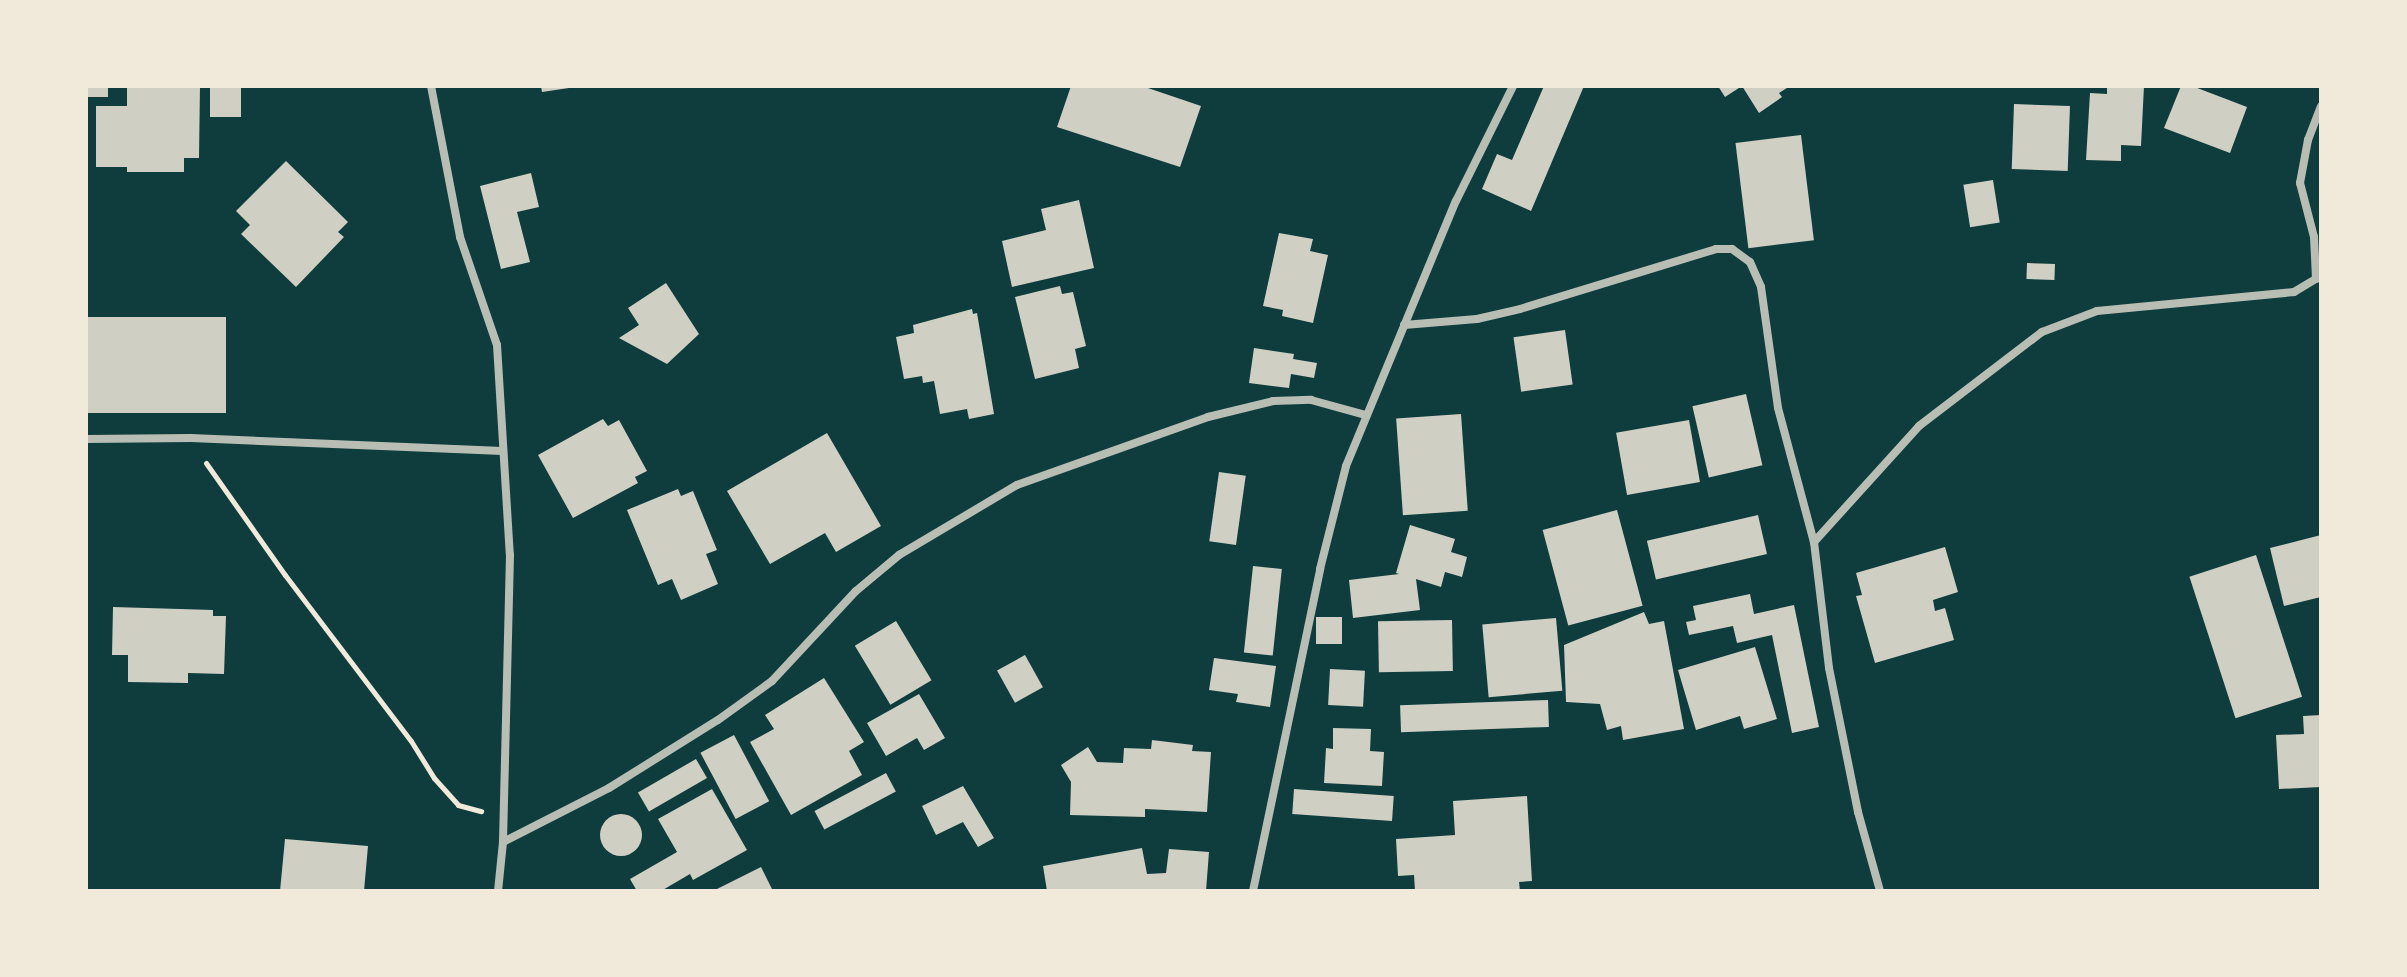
<!DOCTYPE html>
<style>
body{margin:0}
#map{position:relative;width:2407px;height:977px;overflow:hidden;background:#0f3d3e;font-family:Overpass,sans-serif}
div>[style]{position:absolute}
.building>*{inset:0;background:#cfcfc3;transform-origin:0 0}
.round{border-radius:50%}
.path>*{height:5px;margin:-2.5px;padding:0 2.5px;transform-origin:2.5px;border-radius:2.5px;background:#f1e9da}
.minor>*{height:8px;margin:-4px;padding:0 4px;transform-origin:4px;border-radius:4px;background:#b8beb3}
span{translate:-50% -50%;white-space:nowrap;text-align:center;line-height:1.15;-webkit-text-stroke:8px #f1e9da;paint-order:stroke}
.frame{position:absolute;inset:0;border:88px solid #f1e9da;pointer-events:none}
</style>
<div id="map">
<div class="building">
<div style="left:86px;top:86px;width:22px;height:11px"></div>
<div style="clip-path:polygon(127px 86px,200px 86px,199px 158px,184px 158px,184px 172px,127px 172px,127px 167px,96px 167px,96px 106px,127px 106px)"></div>
<div style="left:210px;top:86px;width:31px;height:31px"></div>
<div style="clip-path:polygon(541px 86px,569px 86px,569px 88px,542px 92px)"></div>
<div style="clip-path:polygon(1071px 86px,1142px 86px,1201px 106px,1180px 167px,1057px 127px)"></div>
<div style="clip-path:polygon(1544px 86px,1584px 86px,1531px 211px,1482px 189px,1497px 154px,1512px 160px)"></div>
<div style="clip-path:polygon(1718px 86px,1790px 86px,1779px 93px,1782px 97px,1759px 113px,1742px 86px,1725px 97px)"></div>
<div style="clip-path:polygon(2107px 86px,2144px 86px,2141px 146px,2121px 145px,2121px 161px,2086px 160px,2090px 93px,2107px 94px)"></div>
<div style="clip-path:polygon(2181px 86px,2192px 86px,2247px 107px,2230px 153px,2164px 128px)"></div>
<div style="left:2014px;top:104px;width:56px;height:65px;rotate:2deg"></div>
<div style="left:1801px;top:135px;width:106px;height:66px;rotate:83deg"></div>
<div style="clip-path:polygon(286px 161px,348px 222px,338px 232px,344px 237px,296px 287px,241px 234px,250px 225px,236px 211px)"></div>
<div style="clip-path:polygon(531px 173px,539px 207px,517px 212px,530px 262px,501px 269px,480px 186px)"></div>
<div style="left:1993px;top:180px;width:43px;height:30px;rotate:81deg"></div>
<div style="clip-path:polygon(1079px 200px,1094px 268px,1012px 287px,1002px 241px,1046px 230px,1041px 209px)"></div>
<div style="clip-path:polygon(1279px 233px,1313px 239px,1310px 251px,1328px 255px,1313px 323px,1282px 316px,1283px 310px,1263px 306px)"></div>
<div style="left:2027px;top:263px;width:28px;height:16px;rotate:2deg"></div>
<div style="clip-path:polygon(666px 283px,699px 334px,667px 364px,619px 338px,639px 325px,628px 308px)"></div>
<div style="clip-path:polygon(1060px 286px,1062px 294px,1073px 292px,1086px 346px,1075px 349px,1079px 368px,1035px 379px,1015px 297px)"></div>
<div style="clip-path:polygon(972px 309px,973px 314px,977px 313px,994px 414px,969px 419px,967px 409px,940px 414px,934px 381px,923px 383px,922px 376px,904px 379px,896px 337px,914px 333px,913px 325px)"></div>
<div style="left:86px;top:317px;width:140px;height:96px"></div>
<div style="left:1565px;top:330px;width:55px;height:52px;rotate:82deg"></div>
<div style="clip-path:polygon(1254px 348px,1294px 354px,1293px 359px,1317px 363px,1314px 378px,1291px 374px,1289px 388px,1249px 383px)"></div>
<div style="left:1746px;top:394px;width:73px;height:55px;rotate:77deg"></div>
<div style="left:1461px;top:414px;width:97px;height:65px;rotate:86deg"></div>
<div style="clip-path:polygon(603px 419px,608px 426px,619px 420px,647px 471px,635px 477px,638px 483px,573px 518px,538px 455px)"></div>
<div style="left:1689px;top:420px;width:63px;height:74px;rotate:80deg"></div>
<div style="clip-path:polygon(827px 433px,881px 526px,836px 552px,825px 533px,770px 564px,727px 491px)"></div>
<div style="left:1219px;top:472px;width:27px;height:70px;rotate:8deg"></div>
<div style="clip-path:polygon(678px 489px,681px 496px,693px 491px,717px 550px,706px 554px,718px 584px,681px 600px,672px 579px,658px 585px,627px 510px)"></div>
<div style="left:1617px;top:510px;width:99px;height:77px;rotate:75deg"></div>
<div style="left:1758px;top:515px;width:40px;height:114px;rotate:77deg"></div>
<div style="clip-path:polygon(1410px 525px,1455px 539px,1451px 552px,1467px 557px,1462px 577px,1445px 572px,1441px 587px,1416px 579px,1420px 610px,1353px 618px,1349px 580px,1399px 574px,1396px 573px)"></div>
<div style="clip-path:polygon(2321px 535px,2321px 597px,2284px 606px,2270px 548px)"></div>
<div style="clip-path:polygon(1945px 547px,1958px 592px,1933px 600px,1935px 611px,1945px 608px,1954px 640px,1875px 663px,1856px 596px,1862px 595px,1856px 573px)"></div>
<div style="left:2256px;top:555px;width:149px;height:70px;rotate:72deg"></div>
<div style="left:1253px;top:566px;width:29px;height:87px;rotate:6deg"></div>
<div style="clip-path:polygon(1750px 594px,1754px 614px,1794px 605px,1819px 727px,1792px 733px,1772px 635px,1737px 643px,1733px 626px,1689px 635px,1686px 622px,1696px 620px,1693px 606px)"></div>
<div style="clip-path:polygon(113px 607px,213px 610px,213px 616px,226px 616px,224px 674px,188px 673px,188px 683px,128px 682px,128px 655px,112px 655px)"></div>
<div style="clip-path:polygon(1644px 612px,1649px 624px,1664px 621px,1684px 729px,1623px 740px,1621px 726px,1607px 730px,1600px 704px,1566px 702px,1564px 645px)"></div>
<div style="left:1316px;top:617px;width:26px;height:27px"></div>
<div style="left:1556px;top:618px;width:73px;height:74px;rotate:85deg"></div>
<div style="left:1452px;top:620px;width:51px;height:74px;rotate:89deg"></div>
<div style="left:896px;top:621px;width:69px;height:48px;rotate:59deg"></div>
<div style="clip-path:polygon(1755px 647px,1777px 719px,1744px 729px,1740px 716px,1696px 730px,1678px 670px)"></div>
<div style="left:1025px;top:655px;width:37px;height:32px;rotate:61deg"></div>
<div style="clip-path:polygon(1214px 658px,1276px 666px,1270px 707px,1236px 702px,1238px 694px,1209px 690px)"></div>
<div style="left:1330px;top:669px;width:35px;height:36px;rotate:3deg"></div>
<div style="clip-path:polygon(824px 678px,864px 742px,849px 751px,862px 775px,791px 815px,750px 742px,774px 729px,765px 715px)"></div>
<div style="clip-path:polygon(919px 694px,945px 738px,924px 750px,917px 738px,886px 756px,867px 723px)"></div>
<div style="left:1548px;top:700px;width:27px;height:148px;rotate:88deg"></div>
<div style="clip-path:polygon(2321px 715px,2321px 787px,2279px 789px,2276px 735px,2304px 734px,2303px 716px)"></div>
<div style="clip-path:polygon(1333px 728px,1371px 729px,1370px 751px,1384px 752px,1382px 786px,1324px 783px,1326px 748px,1333px 749px)"></div>
<div style="left:734px;top:735px;width:75px;height:38px;rotate:62deg"></div>
<div style="clip-path:polygon(1152px 740px,1193px 745px,1192px 751px,1211px 752px,1207px 812px,1145px 809px,1145px 817px,1070px 815px,1071px 782px,1061px 765px,1088px 747px,1097px 762px,1123px 763px,1124px 748px,1151px 749px)"></div>
<div style="left:696px;top:759px;width:22px;height:67px;rotate:60deg"></div>
<div style="left:886px;top:773px;width:21px;height:81px;rotate:62deg"></div>
<div style="clip-path:polygon(963px 786px,994px 838px,978px 847px,963px 822px,936px 835px,922px 806px)"></div>
<div style="clip-path:polygon(712px 789px,747px 850px,693px 880px,690px 874px,661px 891px,637px 891px,630px 879px,677px 852px,658px 819px)"></div>
<div style="left:1294px;top:789px;width:100px;height:25px;rotate:4deg"></div>
<div style="clip-path:polygon(1527px 796px,1532px 881px,1519px 882px,1520px 891px,1415px 891px,1414px 875px,1398px 876px,1396px 839px,1455px 835px,1453px 801px)"></div>
<div class="round" style="left:600px;top:814px;width:42px;height:42px"></div>
<div style="clip-path:polygon(285px 839px,368px 846px,364px 891px,280px 891px)"></div>
<div style="clip-path:polygon(1142px 848px,1147px 874px,1166px 873px,1169px 849px,1209px 852px,1206px 891px,1047px 891px,1043px 866px)"></div>
<div style="clip-path:polygon(761px 867px,773px 891px,713px 891px)"></div>
</div>
<div class="path">
<div style="left:206px;top:463px;width:137px;rotate:54.8deg"></div>
<div style="left:285px;top:575px;width:208px;rotate:52.8deg"></div>
<div style="left:411px;top:741px;width:44px;rotate:58.1deg"></div>
<div style="left:434px;top:778px;width:36px;rotate:48deg"></div>
<div style="left:458px;top:805px;width:24px;rotate:15deg"></div>
</div>
<div class="minor">
<div style="left:431px;top:86px;width:154px;rotate:79.1deg"></div>
<div style="left:460px;top:237px;width:114px;rotate:71.1deg"></div>
<div style="left:497px;top:345px;width:210px;rotate:86.5deg"></div>
<div style="left:510px;top:555px;width:287px;rotate:91.4deg"></div>
<div style="left:503px;top:842px;width:49px;rotate:95.8deg"></div>
<div style="left:1404px;top:325px;width:73px;rotate:-4.7deg"></div>
<div style="left:1477px;top:319px;width:44px;rotate:-13.1deg"></div>
<div style="left:1520px;top:309px;width:205px;rotate:-17deg"></div>
<div style="left:1716px;top:249px;width:16px"></div>
<div style="left:1732px;top:249px;width:22px;rotate:36deg"></div>
<div style="left:1750px;top:262px;width:27px;rotate:66deg"></div>
<div style="left:1761px;top:287px;width:122px;rotate:82deg"></div>
<div style="left:1778px;top:408px;width:139px;rotate:75deg"></div>
<div style="left:1814px;top:542px;width:127px;rotate:83.2deg"></div>
<div style="left:1829px;top:668px;width:147px;rotate:78.6deg"></div>
<div style="left:1858px;top:812px;width:82px;rotate:74.4deg"></div>
<div style="left:86px;top:439px;width:105px;rotate:-0.5deg"></div>
<div style="left:191px;top:438px;width:312px;rotate:2.4deg"></div>
<div style="left:1814px;top:542px;width:156px;rotate:-47.8deg"></div>
<div style="left:1919px;top:426px;width:155px;rotate:-37.4deg"></div>
<div style="left:2042px;top:332px;width:59px;rotate:-20.9deg"></div>
<div style="left:2097px;top:311px;width:198px;rotate:-5.5deg"></div>
<div style="left:2294px;top:292px;width:26px;rotate:-31deg"></div>
<div style="left:2316px;top:279px;width:42px;rotate:-92.7deg"></div>
<div style="left:2314px;top:237px;width:56px;rotate:-104.5deg"></div>
<div style="left:2300px;top:183px;width:44px;rotate:-79.5deg"></div>
<div style="left:2308px;top:140px;width:36px;rotate:-69deg"></div>
<div style="left:503px;top:842px;width:119px;rotate:-27deg"></div>
<div style="left:609px;top:788px;width:128px;rotate:-32deg"></div>
<div style="left:718px;top:720px;width:67px;rotate:-35.8deg"></div>
<div style="left:772px;top:681px;width:123px;rotate:-47deg"></div>
<div style="left:856px;top:591px;width:56px;rotate:-39.9deg"></div>
<div style="left:899px;top:555px;width:137px;rotate:-30.7deg"></div>
<div style="left:1017px;top:485px;width:203px;rotate:-19.6deg"></div>
<div style="left:1208px;top:417px;width:67px;rotate:-13.8deg"></div>
<div style="left:1273px;top:401px;width:38px;rotate:-2deg"></div>
<div style="left:1311px;top:400px;width:57px;rotate:15.3deg"></div>
<div style="left:1253px;top:891px;width:329px;rotate:-78.2deg"></div>
<div style="left:1320px;top:569px;width:106px;rotate:-75.8deg"></div>
<div style="left:1346px;top:466px;width:287px;rotate:-67.5deg"></div>
<div style="left:1456px;top:201px;width:128px;rotate:-63.6deg"></div>
</div>
<div class="frame"></div>
</div>
